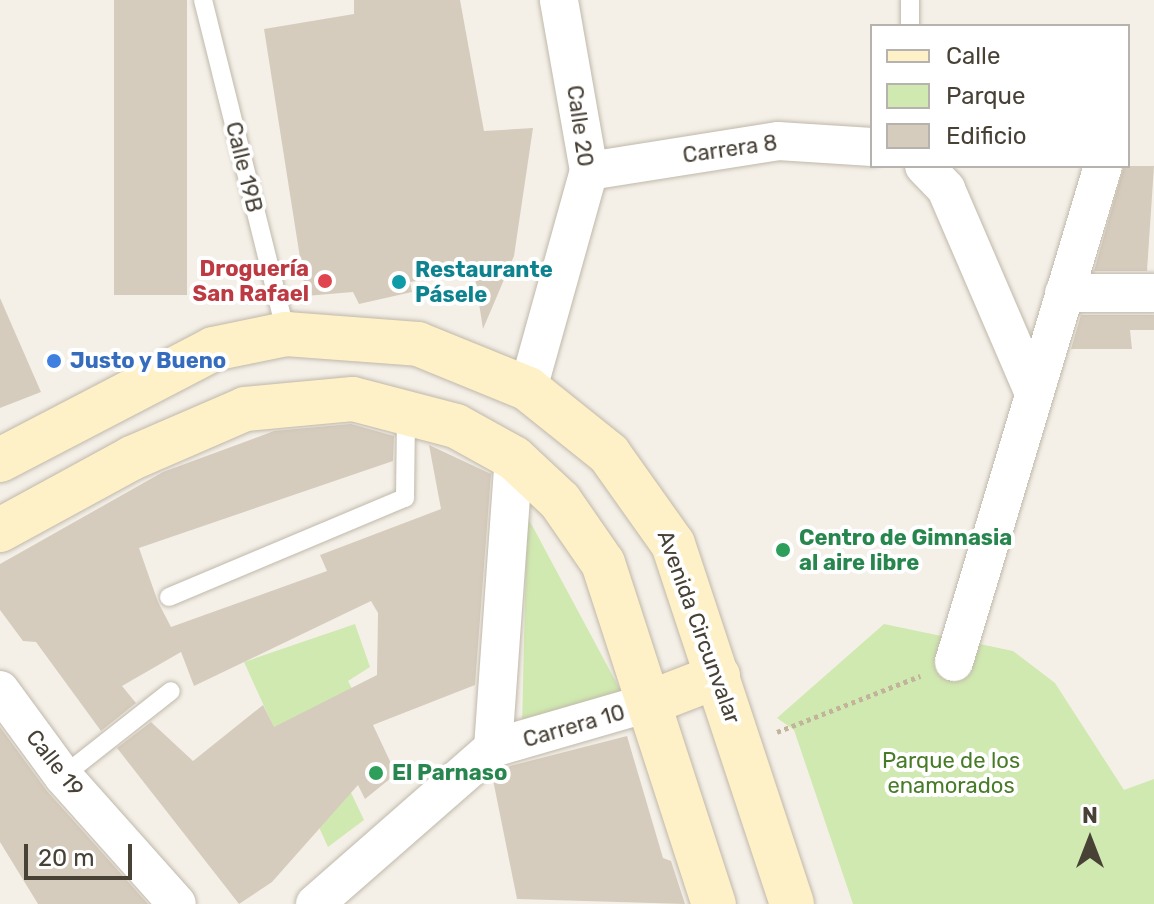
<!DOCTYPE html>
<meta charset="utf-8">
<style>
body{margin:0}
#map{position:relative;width:1154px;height:904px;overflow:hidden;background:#f4f0e8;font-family:Rubik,sans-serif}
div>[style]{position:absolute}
.green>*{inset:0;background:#d0e9b0}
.building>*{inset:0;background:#d6ccbd;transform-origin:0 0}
.path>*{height:5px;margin-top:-2.5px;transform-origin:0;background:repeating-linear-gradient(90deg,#c2b49b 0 4px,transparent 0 8px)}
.roads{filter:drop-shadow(0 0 2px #c0b8aa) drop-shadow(0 0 2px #c0b8aa)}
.lane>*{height:18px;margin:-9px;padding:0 9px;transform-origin:9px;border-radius:9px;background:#fff}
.street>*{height:38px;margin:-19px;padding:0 19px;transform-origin:19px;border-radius:19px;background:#fff}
.secondary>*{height:44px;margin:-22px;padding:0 22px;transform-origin:22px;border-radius:22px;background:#fff1c7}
.dots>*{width:22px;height:22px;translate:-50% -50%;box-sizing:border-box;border:4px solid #fff;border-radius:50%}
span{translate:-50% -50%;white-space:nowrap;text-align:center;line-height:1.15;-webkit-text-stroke:8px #fff;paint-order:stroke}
.street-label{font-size:22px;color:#484136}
.health-label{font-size:22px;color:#be3a42;font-weight:700}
.right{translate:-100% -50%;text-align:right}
.culture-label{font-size:22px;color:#0d838f;font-weight:700}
.left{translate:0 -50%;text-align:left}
.shop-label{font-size:22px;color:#366cbe;font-weight:700}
.leisure-label{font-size:22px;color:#27864d;font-weight:700}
.park-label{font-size:22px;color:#487b28}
.legend{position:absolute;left:870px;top:24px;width:260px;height:144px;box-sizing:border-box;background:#fff;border:2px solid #b6b3af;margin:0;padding:10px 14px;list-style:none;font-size:24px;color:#484136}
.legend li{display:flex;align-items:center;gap:16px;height:40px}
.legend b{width:40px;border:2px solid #b6b3af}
.north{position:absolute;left:1050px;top:800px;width:80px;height:80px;-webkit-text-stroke:6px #fff;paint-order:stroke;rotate:0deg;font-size:22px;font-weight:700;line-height:32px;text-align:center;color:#484136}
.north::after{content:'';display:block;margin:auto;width:28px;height:36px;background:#484136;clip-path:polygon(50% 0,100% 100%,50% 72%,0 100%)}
.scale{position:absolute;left:24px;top:844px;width:108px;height:36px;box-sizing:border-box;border:4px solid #484136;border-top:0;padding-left:10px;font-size:24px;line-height:28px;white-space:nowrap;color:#484136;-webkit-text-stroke:6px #fff;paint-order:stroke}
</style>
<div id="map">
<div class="green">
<div style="clip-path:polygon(527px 516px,623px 695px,522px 726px)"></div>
<div style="clip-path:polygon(355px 624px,370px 667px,348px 681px,358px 700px,315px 717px,364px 820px,328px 847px,244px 662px)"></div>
<div style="clip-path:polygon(884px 624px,1013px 651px,1055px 683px,1124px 790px,1154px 779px,1154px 904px,853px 904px,794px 730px,777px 718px)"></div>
</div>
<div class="building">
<div style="left:114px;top:0;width:73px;height:295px"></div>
<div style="clip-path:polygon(354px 0,460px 0,484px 131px,533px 128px,514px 256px,483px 329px,474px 271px,410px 282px,412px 292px,359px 304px,353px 292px,306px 296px,264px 29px,354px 14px)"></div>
<div style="clip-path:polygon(1124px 166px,1154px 166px,1147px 271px,1094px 271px)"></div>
<div style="clip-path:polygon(0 298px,41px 392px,0 408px)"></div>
<div style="clip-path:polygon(1081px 315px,1154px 315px,1154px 330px,1130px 330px,1132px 349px,1071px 349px)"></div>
<div style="clip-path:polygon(351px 424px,394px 436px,393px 461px,139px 548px,158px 602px,171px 627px,327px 571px,320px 555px,441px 509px,429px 445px,491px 474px,475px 685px,373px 725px,396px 774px,365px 799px,358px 785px,272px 882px,239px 904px,117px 748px,151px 722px,193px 761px,263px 705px,274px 727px,377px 675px,378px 613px,371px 601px,194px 686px,181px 652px,122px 686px,136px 703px,101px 731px,36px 642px,23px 641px,0 610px,0 564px,163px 472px,274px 431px)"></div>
<div style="clip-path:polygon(0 727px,47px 791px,148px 904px,38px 904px,0 842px)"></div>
<div style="clip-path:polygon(627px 736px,663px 858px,671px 861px,685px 904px,517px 899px,493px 780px,510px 766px)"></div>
</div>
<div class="path">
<div style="left:777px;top:732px;width:154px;rotate:-21.4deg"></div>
</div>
<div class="roads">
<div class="lane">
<div style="left:203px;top:0;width:344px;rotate:76deg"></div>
<div style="left:910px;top:0;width:26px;rotate:90deg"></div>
<div style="left:169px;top:597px;width:256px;rotate:-22.8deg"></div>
<div style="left:405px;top:498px;width:88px;rotate:-89.3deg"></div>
<div style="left:63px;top:776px;width:137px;rotate:-38.2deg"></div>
</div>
<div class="street">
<div style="left:924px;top:166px;width:32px;rotate:46deg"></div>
<div style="left:946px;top:189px;width:222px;rotate:66.7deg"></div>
<div style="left:589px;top:171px;width:191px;rotate:-9deg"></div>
<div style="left:778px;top:141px;width:94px;rotate:3.7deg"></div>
<div style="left:1064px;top:293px;width:90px"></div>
<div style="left:528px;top:389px;width:226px;rotate:-74.4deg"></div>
<div style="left:589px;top:171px;width:174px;rotate:-100deg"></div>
<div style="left:954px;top:662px;width:518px;rotate:-73.28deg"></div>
<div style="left:0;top:690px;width:107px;rotate:53.8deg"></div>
<div style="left:63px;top:776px;width:171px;rotate:48.3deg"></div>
<div style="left:493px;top:748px;width:291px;rotate:-85.9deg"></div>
<div style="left:315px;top:904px;width:237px;rotate:-41.2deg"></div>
<div style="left:493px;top:748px;width:165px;rotate:-16.2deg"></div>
</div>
<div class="secondary">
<div style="left:0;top:460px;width:240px;rotate:-27.5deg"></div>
<div style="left:213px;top:349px;width:75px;rotate:-11.6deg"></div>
<div style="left:286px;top:334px;width:132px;rotate:4.3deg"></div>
<div style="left:418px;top:344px;width:119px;rotate:22.2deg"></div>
<div style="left:528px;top:389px;width:104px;rotate:38.7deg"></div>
<div style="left:609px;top:454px;width:110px;rotate:54.6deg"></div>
<div style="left:673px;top:544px;width:379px;rotate:71.7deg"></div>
<div style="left:0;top:530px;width:150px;rotate:-28.6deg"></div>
<div style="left:132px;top:458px;width:123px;rotate:-23.4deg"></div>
<div style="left:245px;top:409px;width:108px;rotate:-5.3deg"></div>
<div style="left:353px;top:399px;width:106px;rotate:14.7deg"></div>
<div style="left:456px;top:426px;width:66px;rotate:28.9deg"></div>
<div style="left:514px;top:458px;width:63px;rotate:43.1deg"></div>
<div style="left:560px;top:501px;width:75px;rotate:55.3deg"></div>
<div style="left:603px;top:563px;width:359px;rotate:72deg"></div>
<div style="left:651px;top:702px;width:72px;rotate:-21.2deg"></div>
</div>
</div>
<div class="dots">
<div style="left:325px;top:281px;background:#e0444e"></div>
<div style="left:399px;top:282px;background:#0f9aa8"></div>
<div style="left:54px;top:361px;background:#3f7fe0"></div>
<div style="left:783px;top:550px;background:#2e9e5b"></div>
<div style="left:376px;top:773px;background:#2e9e5b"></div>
</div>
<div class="street-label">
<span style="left:580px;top:126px;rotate:82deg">Calle 20</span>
<span style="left:730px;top:149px;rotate:-8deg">Carrera 8</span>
<span style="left:244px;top:167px;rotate:76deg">Calle 19B</span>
<span style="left:699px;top:627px;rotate:70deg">Avenida Circunvalar</span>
<span style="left:574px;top:726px;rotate:-16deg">Carrera 10</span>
<span style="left:55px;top:763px;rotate:52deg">Calle 19</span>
</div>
<div class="health-label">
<span class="right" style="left:309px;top:281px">Droguería<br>San Rafael</span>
</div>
<div class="culture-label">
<span class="left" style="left:415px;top:282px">Restaurante<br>Pásele</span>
</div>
<div class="shop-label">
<span class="left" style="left:70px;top:361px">Justo y Bueno</span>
</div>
<div class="leisure-label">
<span class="left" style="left:799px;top:550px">Centro de Gimnasia<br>al aire libre</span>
<span class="left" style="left:392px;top:773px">El Parnaso</span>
</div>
<div class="park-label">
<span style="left:951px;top:773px">Parque de los<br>enamorados</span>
</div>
<ul class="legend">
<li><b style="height:10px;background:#fff1c7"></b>Calle</li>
<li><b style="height:22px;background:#d0e9b0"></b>Parque</li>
<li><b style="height:22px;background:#d6ccbd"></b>Edificio</li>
</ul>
<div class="north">N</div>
<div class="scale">20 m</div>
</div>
